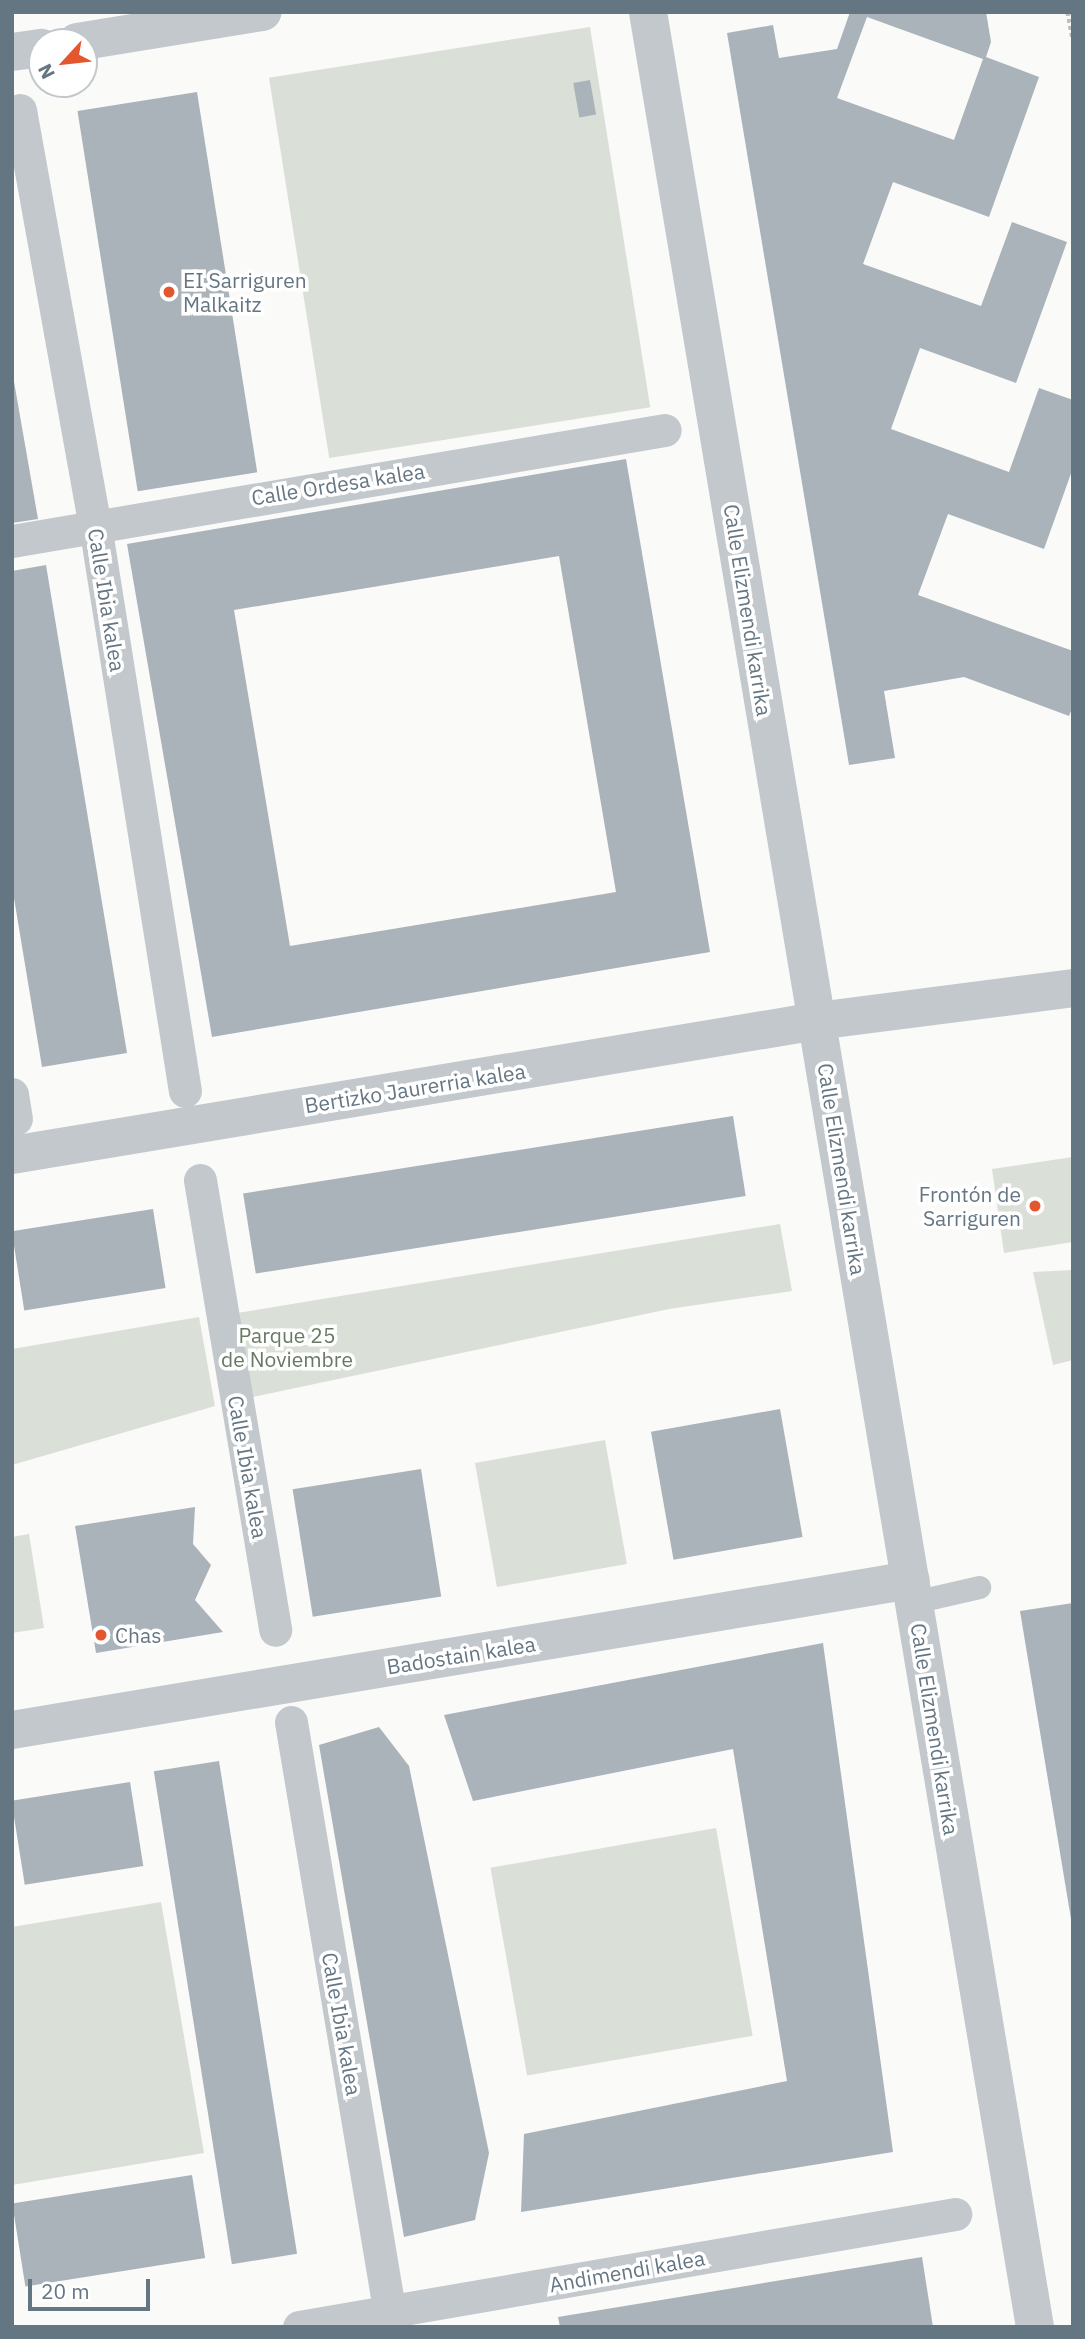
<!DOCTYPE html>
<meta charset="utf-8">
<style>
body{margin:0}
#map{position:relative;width:1085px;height:2339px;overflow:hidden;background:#fafaf8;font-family:"IBM Plex Sans",sans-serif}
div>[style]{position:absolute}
.green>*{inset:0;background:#dadfd7;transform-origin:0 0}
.building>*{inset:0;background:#aab3b9;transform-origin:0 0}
.path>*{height:4.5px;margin-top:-2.25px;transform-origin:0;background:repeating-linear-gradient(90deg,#bbbfc2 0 3.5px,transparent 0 7px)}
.service>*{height:23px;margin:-11.5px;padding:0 11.5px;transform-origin:11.5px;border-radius:11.5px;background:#c3c8cc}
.pedestrian>*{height:33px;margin:-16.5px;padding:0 16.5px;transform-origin:16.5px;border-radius:16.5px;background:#c3c8cc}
.minor>*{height:38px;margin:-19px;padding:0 19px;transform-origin:19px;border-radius:19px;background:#c3c8cc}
.dots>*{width:19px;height:19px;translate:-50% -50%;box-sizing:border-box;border:4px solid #fff;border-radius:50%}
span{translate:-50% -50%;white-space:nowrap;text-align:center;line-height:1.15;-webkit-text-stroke:7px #fff;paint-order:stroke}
.poi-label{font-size:21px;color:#657683}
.left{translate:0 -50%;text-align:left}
.right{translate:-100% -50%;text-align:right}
.street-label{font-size:21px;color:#657683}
.park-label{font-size:21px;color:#687a64}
.frame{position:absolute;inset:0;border:14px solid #657683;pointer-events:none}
.north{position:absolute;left:28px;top:28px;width:70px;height:70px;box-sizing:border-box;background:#fff;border:2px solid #c1c8cd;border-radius:50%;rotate:243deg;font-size:19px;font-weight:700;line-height:28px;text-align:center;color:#657683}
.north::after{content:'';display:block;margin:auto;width:24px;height:32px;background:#e4572e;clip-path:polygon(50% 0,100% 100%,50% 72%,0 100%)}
.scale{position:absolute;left:28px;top:2279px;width:122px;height:32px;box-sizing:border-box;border:4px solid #657683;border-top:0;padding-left:9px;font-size:21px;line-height:24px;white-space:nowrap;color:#657683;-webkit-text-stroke:5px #fff;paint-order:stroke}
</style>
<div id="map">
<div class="green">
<div style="left:590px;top:27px;width:385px;height:325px;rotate:81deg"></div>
<div style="clip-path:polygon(1073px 1157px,1073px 1242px,1004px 1253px,992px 1169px)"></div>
<div style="clip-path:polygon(780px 1224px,792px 1291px,669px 1309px,253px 1397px,237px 1313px)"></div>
<div style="clip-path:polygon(1073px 1270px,1073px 1360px,1053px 1365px,1033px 1272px)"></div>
<div style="clip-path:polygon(199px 1317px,215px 1406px,12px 1465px,12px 1349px)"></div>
<div style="left:605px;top:1440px;width:126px;height:132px;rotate:80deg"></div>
<div style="clip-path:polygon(29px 1534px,44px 1628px,12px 1633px,12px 1537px)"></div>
<div style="left:716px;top:1828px;width:211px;height:229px;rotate:80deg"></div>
<div style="clip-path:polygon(161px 1902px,204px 2153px,12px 2185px,12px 1927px)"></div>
</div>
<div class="building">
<div style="clip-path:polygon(evenodd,850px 12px,986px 12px,991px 42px,986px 57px,1039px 77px,989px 217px,893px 182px,863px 264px,981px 306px,1012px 222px,1067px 242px,1016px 383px,920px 348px,891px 429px,1009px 472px,1039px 388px,1073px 400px,1073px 468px,1044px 549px,948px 514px,918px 595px,1073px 651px,1073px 706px,1069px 716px,964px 677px,884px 691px,895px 758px,849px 765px,727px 33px,773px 25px,779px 58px,837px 49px,850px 12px,867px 17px,983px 59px,954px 140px,837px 98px,867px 17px)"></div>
<div style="left:590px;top:80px;width:35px;height:17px;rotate:80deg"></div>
<div style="left:197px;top:92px;width:385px;height:121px;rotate:81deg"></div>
<div style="clip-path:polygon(12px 370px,38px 519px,12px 523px)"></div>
<div style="clip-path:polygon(evenodd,626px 459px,710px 952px,212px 1037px,127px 544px,626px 459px,559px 556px,616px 892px,290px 946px,234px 610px,559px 556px)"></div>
<div style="clip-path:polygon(46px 565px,127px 1053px,42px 1067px,12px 886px,12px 571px)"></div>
<div style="left:733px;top:1116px;width:81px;height:496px;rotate:81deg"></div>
<div style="left:153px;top:1209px;width:80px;height:143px;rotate:81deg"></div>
<div style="left:780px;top:1409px;width:130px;height:131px;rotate:80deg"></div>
<div style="left:421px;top:1469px;width:129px;height:130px;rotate:81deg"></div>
<div style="clip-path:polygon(195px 1507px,193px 1544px,211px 1565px,195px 1600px,223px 1632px,96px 1653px,75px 1526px)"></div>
<div style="clip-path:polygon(1073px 1603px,1073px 1919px,1071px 1919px,1020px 1611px)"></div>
<div style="clip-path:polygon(823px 1643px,893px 2152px,521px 2212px,524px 2134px,787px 2081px,733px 1749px,473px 1801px,444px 1715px)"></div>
<div style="clip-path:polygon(379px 1727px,409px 1766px,489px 2153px,475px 2220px,404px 2237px,319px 1745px)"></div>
<div style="left:219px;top:1761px;width:499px;height:66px;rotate:81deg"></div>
<div style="left:130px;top:1782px;width:85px;height:120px;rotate:81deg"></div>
<div style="left:192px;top:2175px;width:84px;height:182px;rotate:81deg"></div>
<div style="clip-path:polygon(922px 2257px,933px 2327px,560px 2327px,558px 2317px)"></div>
</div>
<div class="path">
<div style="left:1068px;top:12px;width:26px;rotate:79deg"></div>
</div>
<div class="service">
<div style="left:914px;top:1602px;width:67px;rotate:-13deg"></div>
</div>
<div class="pedestrian">
<div style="left:20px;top:110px;width:422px;rotate:79.8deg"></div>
<div style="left:95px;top:525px;width:573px;rotate:80.97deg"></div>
<div style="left:12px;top:541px;width:662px;rotate:-9.65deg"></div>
<div style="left:12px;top:1094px;width:25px;rotate:81deg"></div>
<div style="left:200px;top:1180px;width:456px;rotate:80.5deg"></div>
<div style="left:291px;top:1722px;width:613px;rotate:80.52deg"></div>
<div style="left:299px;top:2327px;width:666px;rotate:-9.77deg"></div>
</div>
<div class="minor">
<div style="left:648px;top:12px;width:2347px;rotate:80.51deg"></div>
<div style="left:77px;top:42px;width:188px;rotate:-9.2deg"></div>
<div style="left:12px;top:52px;width:30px;rotate:-8deg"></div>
<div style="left:12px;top:1155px;width:816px;rotate:-9.45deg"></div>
<div style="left:817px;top:1021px;width:258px;rotate:-7.3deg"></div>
<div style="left:12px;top:1730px;width:911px;rotate:-9.47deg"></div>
</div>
<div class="dots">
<div style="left:169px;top:292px;background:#e4572e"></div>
<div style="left:1035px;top:1206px;background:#e4572e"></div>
<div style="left:101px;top:1635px;background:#e4572e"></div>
</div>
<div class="poi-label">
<span class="left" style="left:183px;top:292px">EI Sarriguren<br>Malkaitz</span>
<span class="right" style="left:1021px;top:1206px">Frontón de<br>Sarriguren</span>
<span class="left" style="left:115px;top:1635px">Chas</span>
</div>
<div class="street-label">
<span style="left:338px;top:484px;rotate:-9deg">Calle Ordesa kalea</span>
<span style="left:107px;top:600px;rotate:81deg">Calle Ibia kalea</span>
<span style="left:748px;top:610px;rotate:81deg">Calle Elizmendi karrika</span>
<span style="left:415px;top:1088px;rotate:-9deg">Bertizko Jaurerria kalea</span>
<span style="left:842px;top:1169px;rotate:81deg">Calle Elizmendi karrika</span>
<span style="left:248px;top:1467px;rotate:80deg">Calle Ibia kalea</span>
<span style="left:461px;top:1655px;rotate:-9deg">Badostain kalea</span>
<span style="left:935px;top:1729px;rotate:81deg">Calle Elizmendi karrika</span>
<span style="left:342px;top:2024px;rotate:80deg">Calle Ibia kalea</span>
<span style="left:627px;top:2271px;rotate:-10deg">Andimendi kalea</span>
</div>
<div class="park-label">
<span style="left:287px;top:1347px">Parque 25<br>de Noviembre</span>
</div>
<div class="frame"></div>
<div class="north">N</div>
<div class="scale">20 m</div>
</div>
